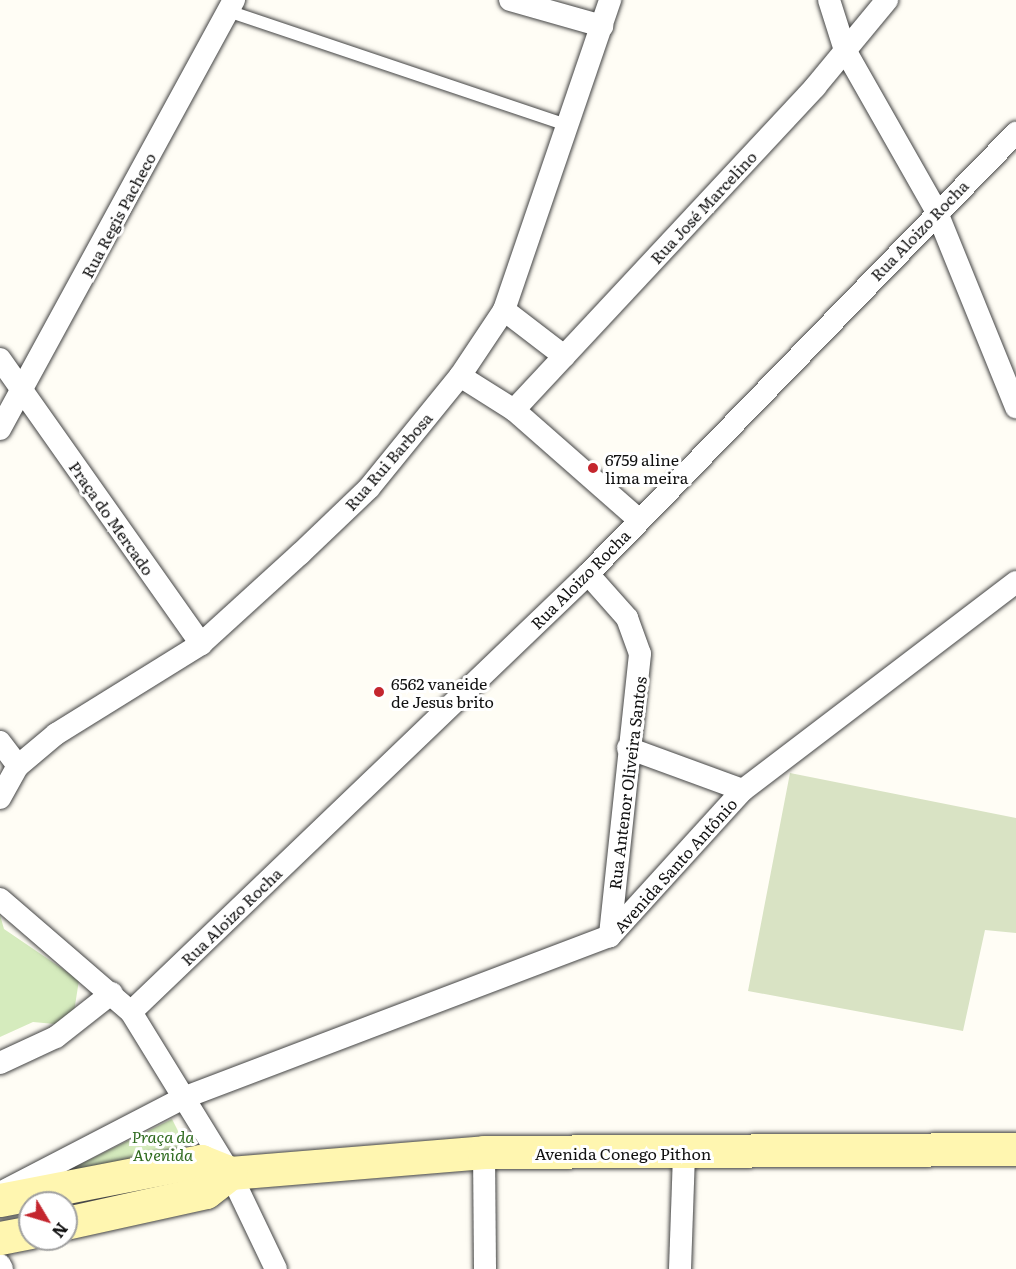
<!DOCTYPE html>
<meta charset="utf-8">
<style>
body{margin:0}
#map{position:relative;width:1016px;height:1269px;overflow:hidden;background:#fffdf5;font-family:Literata,serif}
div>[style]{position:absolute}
.green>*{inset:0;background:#d5ebbd}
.cemetery>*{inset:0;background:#d9e3c4}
.roads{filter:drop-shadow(0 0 2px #444) drop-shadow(0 0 2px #444)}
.service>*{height:12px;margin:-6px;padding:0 6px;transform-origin:6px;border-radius:6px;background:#fff}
.minor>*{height:22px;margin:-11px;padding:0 11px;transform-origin:11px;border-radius:11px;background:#fff}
.secondary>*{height:33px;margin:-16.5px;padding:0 16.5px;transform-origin:16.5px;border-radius:16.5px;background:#fff6b0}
.dots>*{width:16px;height:16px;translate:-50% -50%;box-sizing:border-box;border:3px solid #fff;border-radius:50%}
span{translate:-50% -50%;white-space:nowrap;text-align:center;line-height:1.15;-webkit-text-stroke:6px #fff;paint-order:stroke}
.street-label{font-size:16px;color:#111}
.poi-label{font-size:16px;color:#111}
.left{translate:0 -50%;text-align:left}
.park-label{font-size:16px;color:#2f6b1f;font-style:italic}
.north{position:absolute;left:18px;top:1191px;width:60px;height:60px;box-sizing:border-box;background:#fff;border:2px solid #a0a0a0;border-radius:50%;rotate:128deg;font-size:16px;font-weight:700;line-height:24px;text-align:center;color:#111}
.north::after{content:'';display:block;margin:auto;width:21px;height:27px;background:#c4262e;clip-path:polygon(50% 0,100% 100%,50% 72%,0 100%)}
</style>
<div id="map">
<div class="green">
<div style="clip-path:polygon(0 915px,4px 929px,79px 980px,74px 1012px,55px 1024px,33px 1022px,0 1037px)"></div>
<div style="clip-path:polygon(172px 1119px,193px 1161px,42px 1183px)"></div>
</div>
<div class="cemetery">
<div style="clip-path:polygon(790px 773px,1016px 818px,1016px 933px,985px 930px,963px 1031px,748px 991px)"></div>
</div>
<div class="roads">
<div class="service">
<div style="left:228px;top:11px;width:360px;rotate:18.6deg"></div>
</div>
<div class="minor">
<div style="left:510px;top:0;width:96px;rotate:15.8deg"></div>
<div style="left:829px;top:0;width:52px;rotate:72.3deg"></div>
<div style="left:845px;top:50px;width:184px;rotate:60.4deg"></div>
<div style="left:936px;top:210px;width:213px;rotate:67.9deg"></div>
<div style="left:504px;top:310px;width:76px;rotate:37.5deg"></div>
<div style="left:0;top:359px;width:349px;rotate:54.8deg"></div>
<div style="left:460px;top:376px;width:64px;rotate:32.2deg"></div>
<div style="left:514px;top:410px;width:167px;rotate:41.3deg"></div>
<div style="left:514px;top:410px;width:442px;rotate:-47deg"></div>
<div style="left:815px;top:87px;width:113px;rotate:-50.4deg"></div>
<div style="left:0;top:429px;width:489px;rotate:-61.4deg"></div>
<div style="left:588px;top:574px;width:59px;rotate:48.4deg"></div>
<div style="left:627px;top:618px;width:38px;rotate:70deg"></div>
<div style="left:640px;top:654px;width:284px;rotate:96.1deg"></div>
<div style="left:0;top:742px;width:30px;rotate:53deg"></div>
<div style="left:628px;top:748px;width:122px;rotate:20.1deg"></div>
<div style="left:0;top:798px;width:37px;rotate:-61deg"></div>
<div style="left:18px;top:766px;width:50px;rotate:-40.1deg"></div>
<div style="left:56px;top:734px;width:171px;rotate:-31.8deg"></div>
<div style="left:201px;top:644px;width:134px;rotate:-42.3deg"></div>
<div style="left:300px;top:554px;width:95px;rotate:-43.7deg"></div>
<div style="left:369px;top:488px;width:144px;rotate:-50.9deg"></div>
<div style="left:460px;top:376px;width:79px;rotate:-56.3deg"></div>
<div style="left:504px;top:310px;width:328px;rotate:-71.1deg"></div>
<div style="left:0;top:899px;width:173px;rotate:40.8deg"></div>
<div style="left:131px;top:1012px;width:189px;rotate:58.4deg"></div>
<div style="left:230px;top:1173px;width:106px;rotate:64.4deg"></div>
<div style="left:131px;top:1012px;width:633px;rotate:-43.78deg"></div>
<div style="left:588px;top:574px;width:615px;rotate:-45.86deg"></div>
<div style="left:0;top:1063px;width:62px;rotate:-24.9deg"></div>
<div style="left:56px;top:1037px;width:71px;rotate:-38.2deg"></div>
<div style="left:484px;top:1152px;width:117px;rotate:89.5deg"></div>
<div style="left:0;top:1193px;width:206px;rotate:-27.4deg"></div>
<div style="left:183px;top:1098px;width:457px;rotate:-20.8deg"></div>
<div style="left:610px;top:936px;width:197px;rotate:-47.7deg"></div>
<div style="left:743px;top:790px;width:343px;rotate:-37.3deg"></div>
<div style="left:0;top:1265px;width:4px;rotate:63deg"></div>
<div style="left:680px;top:1269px;width:116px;rotate:-88deg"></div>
</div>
<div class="secondary">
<div style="left:0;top:1200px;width:205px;rotate:-11deg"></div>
<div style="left:201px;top:1161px;width:31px;rotate:22deg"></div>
<div style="left:230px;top:1173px;width:255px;rotate:-4.7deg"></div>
<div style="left:484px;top:1152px;width:532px;rotate:-0.32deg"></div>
<div style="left:66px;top:1223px;width:143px;rotate:-12.5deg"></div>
<div style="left:206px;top:1192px;width:31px;rotate:-38deg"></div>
<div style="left:0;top:1238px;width:31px;rotate:-11deg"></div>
</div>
</div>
<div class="dots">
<div style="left:593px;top:468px;background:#c4262e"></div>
<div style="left:379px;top:692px;background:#c4262e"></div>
</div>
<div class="street-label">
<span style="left:703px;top:207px;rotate:-47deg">Rua José Marcelino</span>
<span style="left:118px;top:215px;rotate:-62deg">Rua Regis Pacheco</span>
<span style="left:919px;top:230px;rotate:-46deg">Rua Aloizo Rocha</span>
<span style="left:388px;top:461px;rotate:-49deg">Rua Rui Barbosa</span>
<span style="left:112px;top:518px;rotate:55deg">Praça do Mercado</span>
<span style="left:580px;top:579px;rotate:-45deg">Rua Aloizo Rocha</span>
<span style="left:627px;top:783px;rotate:-83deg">Rua Antenor Oliveira Santos</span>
<span style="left:675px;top:865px;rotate:-48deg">Avenida Santo Antônio</span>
<span style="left:231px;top:916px;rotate:-44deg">Rua Aloizo Rocha</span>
<span style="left:623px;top:1153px">Avenida Conego Pithon</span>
</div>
<div class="poi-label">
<span class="left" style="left:605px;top:468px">6759 aline<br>lima meira</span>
<span class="left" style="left:391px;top:692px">6562 vaneide<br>de Jesus brito</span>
</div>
<div class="park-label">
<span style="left:163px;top:1145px">Praça da<br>Avenida</span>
</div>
<div class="north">N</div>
</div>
